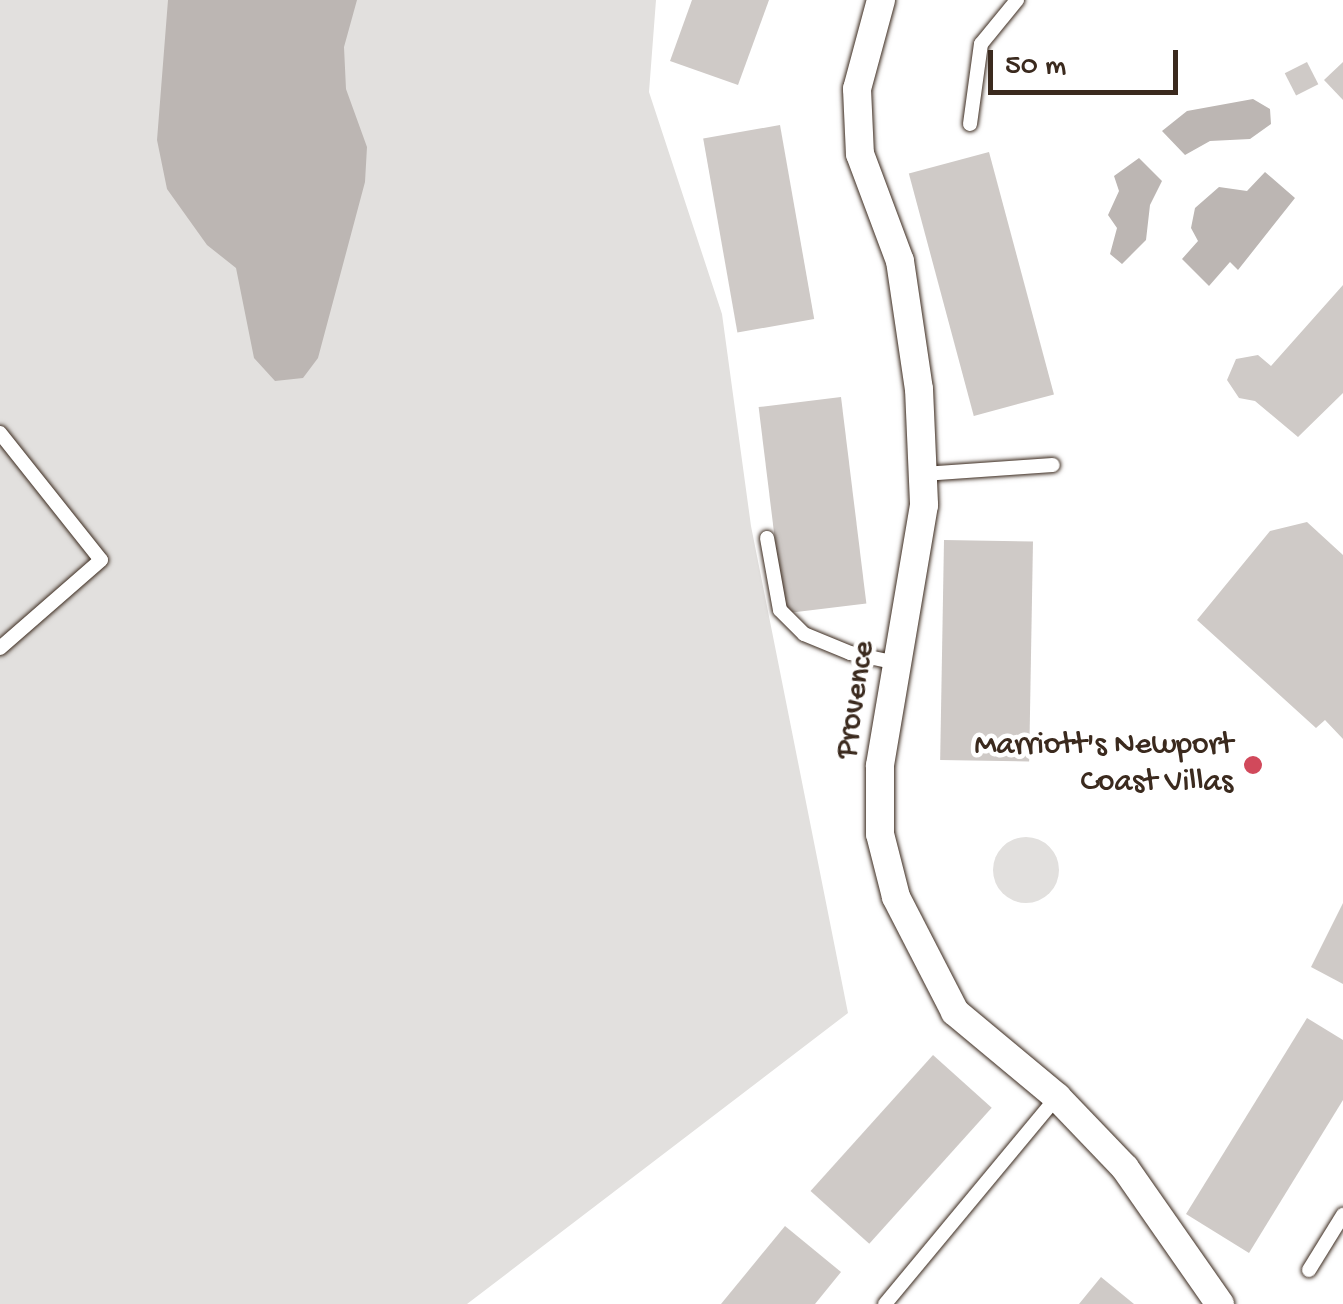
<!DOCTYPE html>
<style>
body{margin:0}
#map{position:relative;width:1343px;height:1304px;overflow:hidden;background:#fff;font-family:"Gochi Hand",sans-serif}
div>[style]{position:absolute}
.green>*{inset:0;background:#e2e0de}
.round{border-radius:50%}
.water>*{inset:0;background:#bcb6b3}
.building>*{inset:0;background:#cfcac7;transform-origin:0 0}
.roads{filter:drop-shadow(0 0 2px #3b2a1e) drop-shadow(0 0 2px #3b2a1e)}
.lane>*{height:14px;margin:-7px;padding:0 7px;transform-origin:7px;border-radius:7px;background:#fff}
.street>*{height:28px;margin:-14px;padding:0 14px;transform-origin:14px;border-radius:14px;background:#fff}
.dots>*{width:28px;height:28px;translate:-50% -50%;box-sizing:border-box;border:5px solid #fff;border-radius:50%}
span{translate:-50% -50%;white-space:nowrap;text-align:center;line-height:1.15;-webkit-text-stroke:9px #fff;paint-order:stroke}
.street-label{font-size:32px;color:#3b2a1e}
.poi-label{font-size:32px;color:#3b2a1e}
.right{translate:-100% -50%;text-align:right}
.scale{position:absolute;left:988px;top:50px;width:190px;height:45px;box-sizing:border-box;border:5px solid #3b2a1e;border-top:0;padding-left:12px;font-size:30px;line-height:35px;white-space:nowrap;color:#3b2a1e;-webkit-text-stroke:8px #fff;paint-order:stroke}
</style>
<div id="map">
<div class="green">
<div style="clip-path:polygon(0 0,656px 0,649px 92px,722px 314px,751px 526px,848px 1013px,467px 1304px,0 1304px)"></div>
<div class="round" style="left:993px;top:837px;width:66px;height:66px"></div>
</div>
<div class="water">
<div style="clip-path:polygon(168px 0,357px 0,344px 47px,346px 89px,367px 147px,365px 182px,318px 358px,303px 378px,275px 381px,254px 358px,236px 268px,207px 245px,167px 189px,157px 140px)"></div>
<div style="clip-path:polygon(1253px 99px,1270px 109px,1271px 124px,1250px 139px,1210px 141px,1185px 155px,1162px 131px,1187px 111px)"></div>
<div style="clip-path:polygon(1139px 158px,1162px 181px,1150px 205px,1146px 240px,1122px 264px,1110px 254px,1117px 228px,1108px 215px,1119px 191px,1114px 176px)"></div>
<div style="clip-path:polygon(1265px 172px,1295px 198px,1238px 270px,1230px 262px,1209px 286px,1182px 259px,1198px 241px,1191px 228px,1195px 208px,1219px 187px,1247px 191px)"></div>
</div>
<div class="building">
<div style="clip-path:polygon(692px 0,769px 0,738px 85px,670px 61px)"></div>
<div style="left:1307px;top:62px;width:25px;height:25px;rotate:63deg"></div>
<div style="clip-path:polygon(1343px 62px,1343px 100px,1324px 80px)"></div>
<div style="left:780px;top:125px;width:197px;height:78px;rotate:80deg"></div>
<div style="left:989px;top:152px;width:251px;height:83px;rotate:75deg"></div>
<div style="clip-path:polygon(1343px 285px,1343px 393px,1298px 437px,1255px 401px,1239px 398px,1227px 380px,1236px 359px,1258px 355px,1271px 366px)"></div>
<div style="left:841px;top:397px;width:208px;height:83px;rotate:83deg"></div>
<div style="clip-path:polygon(1307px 522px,1343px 555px,1343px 739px,1325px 720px,1316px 728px,1197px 620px,1270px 531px)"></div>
<div style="left:944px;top:540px;width:89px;height:220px;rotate:1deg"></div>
<div style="clip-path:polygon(1343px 903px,1343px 984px,1311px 967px)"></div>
<div style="clip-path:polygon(1307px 1018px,1343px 1040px,1343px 1100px,1249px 1253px,1186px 1214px)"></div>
<div style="left:933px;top:1055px;width:79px;height:183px;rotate:42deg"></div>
<div style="clip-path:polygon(785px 1226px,841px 1272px,815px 1304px,721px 1304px)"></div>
<div style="clip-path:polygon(1101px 1277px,1134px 1304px,1079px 1304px)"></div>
</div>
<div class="roads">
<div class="lane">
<div style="left:970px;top:124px;width:81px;rotate:-82.2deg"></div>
<div style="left:981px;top:44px;width:57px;rotate:-50.7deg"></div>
<div style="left:0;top:433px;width:162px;rotate:51.5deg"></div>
<div style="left:101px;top:560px;width:134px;rotate:138.9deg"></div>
<div style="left:923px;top:474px;width:130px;rotate:-4deg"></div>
<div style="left:767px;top:538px;width:73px;rotate:79.8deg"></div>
<div style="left:780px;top:610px;width:34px;rotate:45deg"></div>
<div style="left:804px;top:634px;width:50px;rotate:22.4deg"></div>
<div style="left:850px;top:653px;width:48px;rotate:12deg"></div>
<div style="left:1309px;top:1270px;width:65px;rotate:-58.3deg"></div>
<div style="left:885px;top:1304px;width:269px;rotate:-50.3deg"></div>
</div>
<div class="street">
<div style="left:881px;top:0;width:92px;rotate:105.1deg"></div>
<div style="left:857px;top:89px;width:65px;rotate:87.4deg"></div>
<div style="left:860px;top:154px;width:114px;rotate:69.5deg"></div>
<div style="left:900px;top:261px;width:129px;rotate:81.6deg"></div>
<div style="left:919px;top:389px;width:116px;rotate:87.5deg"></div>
<div style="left:924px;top:505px;width:265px;rotate:99.6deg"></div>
<div style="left:880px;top:766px;width:68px;rotate:90deg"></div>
<div style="left:880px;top:834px;width:65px;rotate:75.7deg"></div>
<div style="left:896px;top:897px;width:129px;rotate:62.8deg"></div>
<div style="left:955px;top:1012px;width:133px;rotate:39.8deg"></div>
<div style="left:1057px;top:1097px;width:98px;rotate:46.2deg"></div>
<div style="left:1125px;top:1168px;width:166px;rotate:55.1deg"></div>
</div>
</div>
<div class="dots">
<div style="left:1253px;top:765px;background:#d1495b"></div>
</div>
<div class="street-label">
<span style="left:857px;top:700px;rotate:-81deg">Provence</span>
</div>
<div class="poi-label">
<span class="right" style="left:1233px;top:765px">Marriott's Newport<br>Coast Villas</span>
</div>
<div class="scale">50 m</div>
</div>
